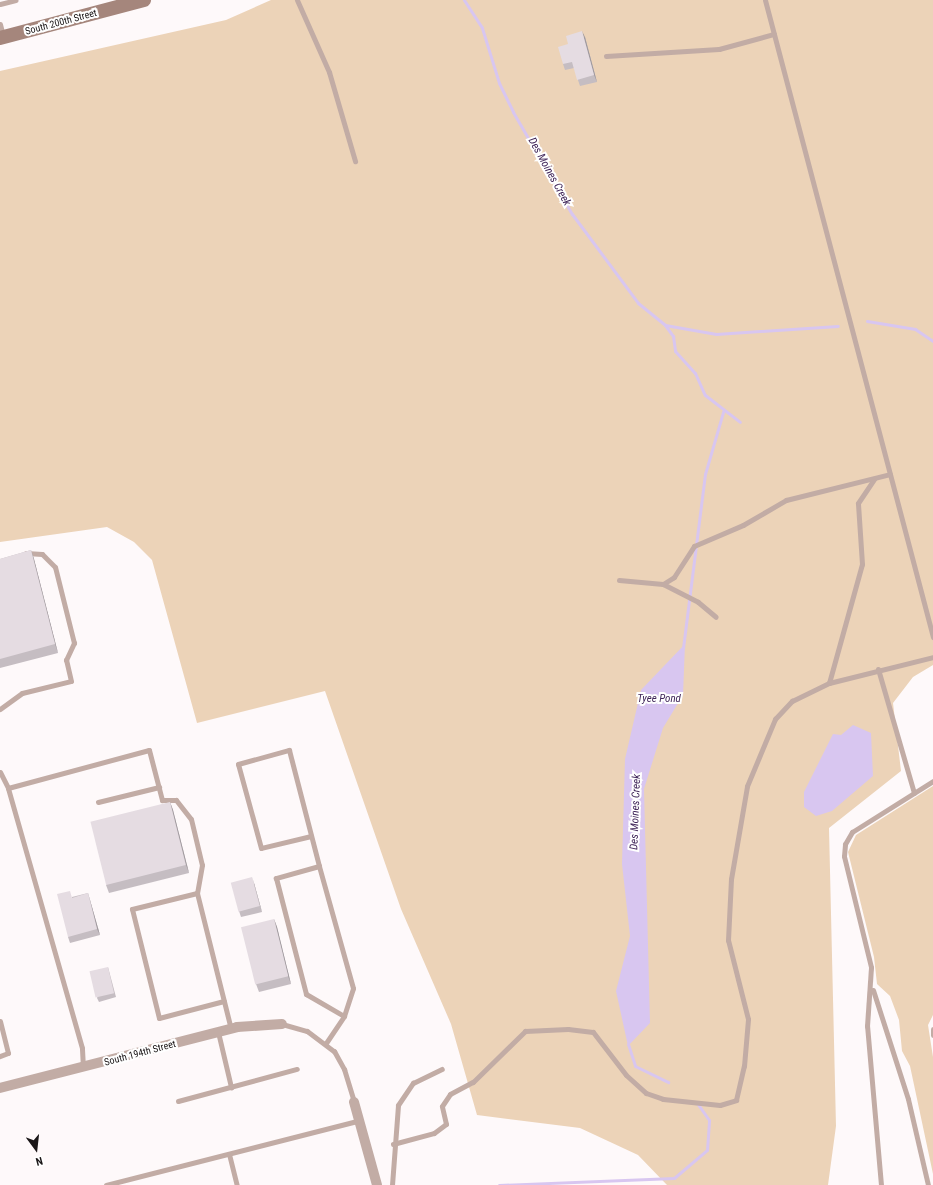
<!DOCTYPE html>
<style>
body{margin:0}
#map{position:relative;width:933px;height:1185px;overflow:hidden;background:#fef9fa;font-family:"Roboto Condensed",sans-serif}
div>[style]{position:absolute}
.green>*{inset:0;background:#ecd3b8}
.water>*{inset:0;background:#d8c6f0}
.stream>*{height:3px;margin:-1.5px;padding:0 1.5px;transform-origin:1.5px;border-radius:1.5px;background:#d8c6f0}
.lane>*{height:5px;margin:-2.5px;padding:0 2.5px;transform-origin:2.5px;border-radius:2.5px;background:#c2aca5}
.street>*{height:10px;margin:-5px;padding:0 5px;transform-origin:5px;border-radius:5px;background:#c2aca5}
.secondary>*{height:14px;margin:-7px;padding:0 7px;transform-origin:7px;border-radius:7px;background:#a5867c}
.wall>*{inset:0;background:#c5bdc2}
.shaded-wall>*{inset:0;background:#a09a9e}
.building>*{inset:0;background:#e5dce2;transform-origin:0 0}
span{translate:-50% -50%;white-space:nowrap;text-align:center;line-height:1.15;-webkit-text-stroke:4px #fff;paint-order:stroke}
.street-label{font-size:10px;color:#1a1617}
.water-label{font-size:11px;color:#402659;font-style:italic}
.north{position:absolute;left:16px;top:1129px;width:40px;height:40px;-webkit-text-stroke:3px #fff;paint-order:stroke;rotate:165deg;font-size:11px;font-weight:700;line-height:16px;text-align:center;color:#1a1617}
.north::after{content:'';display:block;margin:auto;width:14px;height:18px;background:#1a1617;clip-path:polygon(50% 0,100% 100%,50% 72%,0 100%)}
</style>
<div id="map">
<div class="green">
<div style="clip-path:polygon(271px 0,933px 0,933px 665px,913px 677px,893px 703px,901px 771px,829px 828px,836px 1126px,828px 1185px,667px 1185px,638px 1155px,580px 1128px,477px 1115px,451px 1024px,401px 909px,325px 691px,197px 723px,152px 560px,134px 542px,107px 527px,0 542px,0 71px,226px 20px)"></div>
<div style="clip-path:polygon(933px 786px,933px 1015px,928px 1025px,933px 1057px,933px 1174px,910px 1066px,902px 1051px,899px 1020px,890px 996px,877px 984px,874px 957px,848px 852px,856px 835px)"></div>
</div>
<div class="water">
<div style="clip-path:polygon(685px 644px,683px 695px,663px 728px,644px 789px,650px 1023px,628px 1046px,616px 991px,630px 936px,622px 864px,625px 759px,641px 690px)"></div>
<div style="clip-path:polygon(853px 725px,871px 733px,873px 776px,832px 811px,816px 816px,804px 807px,804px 792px,833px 734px,841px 735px)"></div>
</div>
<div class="stream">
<div style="left:464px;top:0;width:33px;rotate:57deg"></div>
<div style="left:482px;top:28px;width:58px;rotate:72.8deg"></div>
<div style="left:499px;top:83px;width:32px;rotate:64deg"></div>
<div style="left:513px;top:112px;width:118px;rotate:60deg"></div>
<div style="left:572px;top:214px;width:111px;rotate:53.4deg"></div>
<div style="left:638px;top:303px;width:35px;rotate:39deg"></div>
<div style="left:665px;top:325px;width:14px;rotate:54deg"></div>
<div style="left:673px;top:336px;width:15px;rotate:82deg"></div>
<div style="left:675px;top:351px;width:30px;rotate:48deg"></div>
<div style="left:695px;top:373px;width:24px;rotate:66deg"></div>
<div style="left:705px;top:395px;width:44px;rotate:37.6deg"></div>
<div style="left:867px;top:321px;width:49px;rotate:9.5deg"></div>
<div style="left:915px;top:329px;width:22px;rotate:34deg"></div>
<div style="left:665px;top:325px;width:52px;rotate:10deg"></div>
<div style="left:716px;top:334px;width:122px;rotate:-3.8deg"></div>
<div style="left:683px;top:648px;width:175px;rotate:-82.8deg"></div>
<div style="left:705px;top:474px;width:65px;rotate:-73.8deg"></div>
<div style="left:628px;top:1044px;width:23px;rotate:72deg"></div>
<div style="left:635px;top:1066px;width:37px;rotate:26deg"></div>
<div style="left:499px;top:1185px;width:175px;rotate:-2.3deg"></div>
<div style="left:674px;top:1178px;width:43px;rotate:-40.3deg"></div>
<div style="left:707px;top:1150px;width:30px;rotate:-86deg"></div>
<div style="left:709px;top:1120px;width:21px;rotate:-125deg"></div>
</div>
<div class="lane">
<div style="left:297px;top:0;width:79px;rotate:66deg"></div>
<div style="left:329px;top:72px;width:93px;rotate:73.7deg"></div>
<div style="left:765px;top:0;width:659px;rotate:75.23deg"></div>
<div style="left:0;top:4px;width:16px;rotate:-14deg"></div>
<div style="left:0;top:24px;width:12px;rotate:76deg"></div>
<div style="left:606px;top:56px;width:113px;rotate:-3.5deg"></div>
<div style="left:719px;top:49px;width:57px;rotate:-15.3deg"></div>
<div style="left:619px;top:580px;width:44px;rotate:5.2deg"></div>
<div style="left:663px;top:584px;width:13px;rotate:-32deg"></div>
<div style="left:674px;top:577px;width:37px;rotate:-57deg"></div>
<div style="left:694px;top:546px;width:53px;rotate:-23.2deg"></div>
<div style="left:743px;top:525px;width:50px;rotate:-30.2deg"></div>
<div style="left:786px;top:500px;width:107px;rotate:-14deg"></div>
<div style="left:663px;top:584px;width:39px;rotate:27deg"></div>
<div style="left:698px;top:602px;width:23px;rotate:40deg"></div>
<div style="left:878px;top:669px;width:129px;rotate:73.8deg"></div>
<div style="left:829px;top:683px;width:123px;rotate:-74.5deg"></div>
<div style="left:862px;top:564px;width:61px;rotate:-93.8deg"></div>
<div style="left:858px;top:503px;width:29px;rotate:-56deg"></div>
<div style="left:0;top:709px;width:27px;rotate:-36deg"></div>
<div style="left:22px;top:693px;width:50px;rotate:-13.8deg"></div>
<div style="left:71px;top:681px;width:22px;rotate:-103deg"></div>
<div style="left:66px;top:660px;width:19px;rotate:-65deg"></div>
<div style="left:74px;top:643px;width:78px;rotate:-104deg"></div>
<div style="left:55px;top:567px;width:18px;rotate:-135deg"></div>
<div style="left:42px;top:554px;width:16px;rotate:-176deg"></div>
<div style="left:0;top:772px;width:18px;rotate:63deg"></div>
<div style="left:98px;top:802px;width:63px;rotate:-13.8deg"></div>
<div style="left:311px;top:836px;width:51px;rotate:166.5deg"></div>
<div style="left:261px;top:848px;width:87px;rotate:-105.3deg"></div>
<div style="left:238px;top:764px;width:53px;rotate:-15.4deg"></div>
<div style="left:289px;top:750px;width:120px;rotate:75.5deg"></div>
<div style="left:197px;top:893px;width:67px;rotate:166.2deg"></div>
<div style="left:132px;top:909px;width:112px;rotate:76.1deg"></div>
<div style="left:159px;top:1018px;width:67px;rotate:-14.7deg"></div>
<div style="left:873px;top:990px;width:114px;rotate:72.2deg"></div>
<div style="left:908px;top:1099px;width:88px;rotate:76.9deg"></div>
<div style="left:0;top:1021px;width:33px;rotate:76deg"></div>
<div style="left:8px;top:1053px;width:9px;rotate:159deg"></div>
<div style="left:282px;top:1024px;width:26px;rotate:16deg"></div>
<div style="left:307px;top:1031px;width:34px;rotate:37deg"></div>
<div style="left:334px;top:1051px;width:21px;rotate:61deg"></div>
<div style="left:344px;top:1069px;width:34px;rotate:73deg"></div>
<div style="left:933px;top:1029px;width:6px;rotate:90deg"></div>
<div style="left:218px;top:1032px;width:57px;rotate:76.7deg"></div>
<div style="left:326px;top:1043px;width:32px;rotate:-56deg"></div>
<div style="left:344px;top:1016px;width:29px;rotate:-72deg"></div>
<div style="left:353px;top:988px;width:127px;rotate:-105.6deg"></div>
<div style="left:319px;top:866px;width:45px;rotate:164.4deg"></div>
<div style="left:276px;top:878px;width:120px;rotate:75.5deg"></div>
<div style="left:306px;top:994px;width:44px;rotate:30.1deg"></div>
<div style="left:83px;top:1068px;width:20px;rotate:-93deg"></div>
<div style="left:82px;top:1048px;width:270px;rotate:-105.9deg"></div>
<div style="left:8px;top:788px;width:146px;rotate:-15.1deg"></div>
<div style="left:149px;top:750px;width:52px;rotate:75.4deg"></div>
<div style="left:162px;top:800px;width:14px"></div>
<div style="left:176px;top:800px;width:24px;rotate:52deg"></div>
<div style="left:191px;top:819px;width:47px;rotate:76.6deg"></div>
<div style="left:202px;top:865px;width:28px;rotate:100deg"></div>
<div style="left:197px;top:893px;width:140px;rotate:76deg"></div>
<div style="left:178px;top:1101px;width:123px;rotate:-15.1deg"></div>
<div style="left:393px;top:1144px;width:42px;rotate:-15deg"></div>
<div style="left:434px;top:1133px;width:15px;rotate:-37deg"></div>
<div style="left:446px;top:1124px;width:18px;rotate:-103deg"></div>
<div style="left:442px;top:1106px;width:14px;rotate:-56deg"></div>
<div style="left:450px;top:1094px;width:26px;rotate:-28deg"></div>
<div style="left:473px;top:1082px;width:73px;rotate:-44.4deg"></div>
<div style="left:525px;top:1031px;width:43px;rotate:-2.7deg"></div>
<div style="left:568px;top:1029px;width:25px;rotate:7deg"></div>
<div style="left:593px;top:1032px;width:54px;rotate:52.5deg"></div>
<div style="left:626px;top:1075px;width:27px;rotate:42deg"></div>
<div style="left:646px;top:1093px;width:18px;rotate:19deg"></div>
<div style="left:663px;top:1099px;width:57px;rotate:6deg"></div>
<div style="left:720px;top:1105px;width:17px;rotate:-17deg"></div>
<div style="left:736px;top:1100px;width:35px;rotate:-77deg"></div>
<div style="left:744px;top:1066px;width:47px;rotate:-85.1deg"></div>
<div style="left:748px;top:1019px;width:81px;rotate:-104.2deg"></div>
<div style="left:728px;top:940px;width:61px;rotate:-87.2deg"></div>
<div style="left:731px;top:879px;width:94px;rotate:-80.2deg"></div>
<div style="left:747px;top:786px;width:73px;rotate:-67.3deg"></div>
<div style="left:775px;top:719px;width:25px;rotate:-47deg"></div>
<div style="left:792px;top:701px;width:41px;rotate:-25.9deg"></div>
<div style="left:829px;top:683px;width:107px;rotate:-14deg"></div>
<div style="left:229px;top:1154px;width:32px;rotate:76deg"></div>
<div style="left:106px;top:1185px;width:260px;rotate:-14.3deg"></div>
<div style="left:392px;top:1185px;width:80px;rotate:-85.7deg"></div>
<div style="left:398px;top:1105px;width:27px;rotate:-56deg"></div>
<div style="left:413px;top:1083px;width:32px;rotate:-26deg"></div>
<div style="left:881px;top:1185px;width:160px;rotate:-95deg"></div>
<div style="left:867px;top:1026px;width:59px;rotate:-86.1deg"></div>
<div style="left:871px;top:967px;width:114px;rotate:-103.7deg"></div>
<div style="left:844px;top:856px;width:12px;rotate:-85deg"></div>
<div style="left:845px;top:844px;width:14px;rotate:-60deg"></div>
<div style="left:852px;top:832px;width:96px;rotate:-32.2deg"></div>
</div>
<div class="street">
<div style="left:0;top:1088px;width:245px;rotate:-14.4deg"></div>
<div style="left:237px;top:1027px;width:45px;rotate:-3.8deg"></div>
<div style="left:354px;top:1102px;width:86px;rotate:74.5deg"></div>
</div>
<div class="secondary">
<div style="left:0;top:38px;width:149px;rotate:-14.8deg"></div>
</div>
<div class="wall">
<div style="clip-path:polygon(585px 37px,597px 82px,580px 86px,574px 68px,565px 70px,563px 64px,568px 44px)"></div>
<div style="clip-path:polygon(31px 550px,34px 559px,58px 653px,0 668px,0 559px)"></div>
<div style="clip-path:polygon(170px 802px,173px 810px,189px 873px,109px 893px,106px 885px)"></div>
<div style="clip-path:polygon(254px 883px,262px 912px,241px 917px,239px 911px)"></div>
<div style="clip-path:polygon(88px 893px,100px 935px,70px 943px,68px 937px,72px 897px)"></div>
<div style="clip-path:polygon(274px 919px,277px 927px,291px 984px,259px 992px,256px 984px)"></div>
<div style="clip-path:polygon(108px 967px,116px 997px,99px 1002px,97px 998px)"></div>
</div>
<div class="shaded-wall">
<div style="clip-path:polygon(582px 31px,585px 37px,597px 82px,594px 75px)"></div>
<div style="clip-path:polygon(31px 550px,34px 559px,58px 653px,55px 644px)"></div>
<div style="clip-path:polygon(170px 802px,173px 810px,189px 873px,186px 865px)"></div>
<div style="clip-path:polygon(252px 877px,254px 883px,262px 912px,260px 906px)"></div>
<div style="clip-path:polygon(88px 893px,100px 935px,97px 929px)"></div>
<div style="clip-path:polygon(274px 919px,277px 927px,291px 984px,288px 976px)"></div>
</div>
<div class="building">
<div style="clip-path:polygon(582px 31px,594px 75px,577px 80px,572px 62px,563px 64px,558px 47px,568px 44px,566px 36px)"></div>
<div style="clip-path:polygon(31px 550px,55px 644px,0 659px,0 559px)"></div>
<div style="left:170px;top:802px;width:65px;height:82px;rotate:76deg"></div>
<div style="left:252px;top:877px;width:30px;height:22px;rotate:75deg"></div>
<div style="clip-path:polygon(70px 891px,72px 898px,88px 893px,97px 929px,68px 937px,57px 894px)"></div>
<div style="left:274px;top:919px;width:59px;height:34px;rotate:76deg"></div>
<div style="left:108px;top:967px;width:27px;height:19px;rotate:77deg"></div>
</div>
<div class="street-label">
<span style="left:61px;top:22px;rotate:-15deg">South 200th Street</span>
<span style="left:140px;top:1053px;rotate:-15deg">South 194th Street</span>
</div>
<div class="water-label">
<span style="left:549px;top:172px;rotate:61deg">Des Moines Creek</span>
<span style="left:659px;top:699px">Tyee Pond</span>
<span style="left:636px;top:812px;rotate:-88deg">Des Moines Creek</span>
</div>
<div class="north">N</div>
</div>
